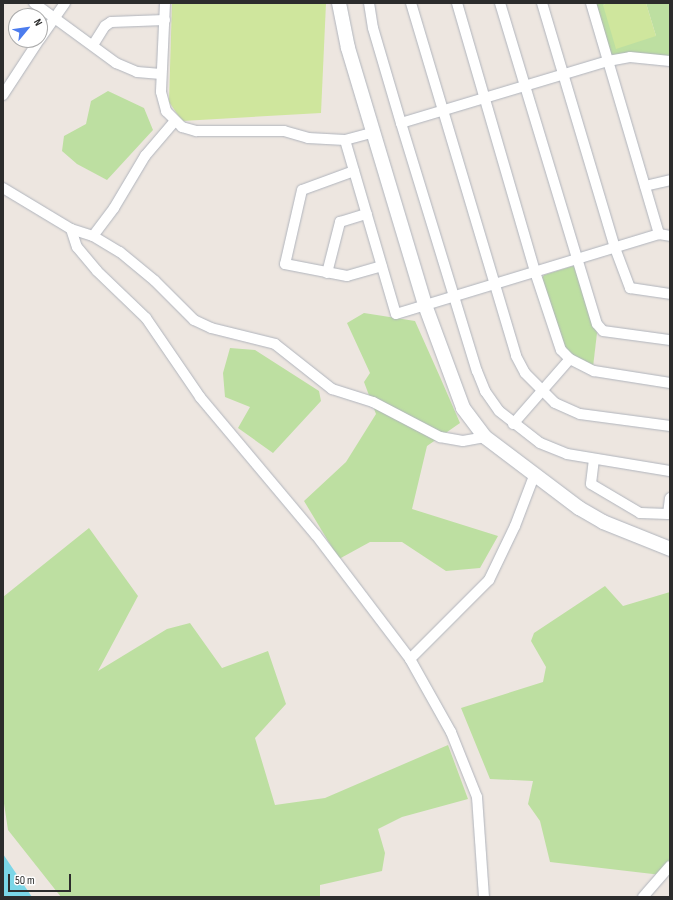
<!DOCTYPE html>
<style>
body{margin:0}
#map{position:relative;width:673px;height:900px;overflow:hidden;background:#ede6e0;font-family:"Sofia Sans Condensed",sans-serif}
div>[style]{position:absolute}
.green>*{inset:0;background:#bddfa1}
.pitch>*{inset:0;background:#cfe69d}
.water>*{inset:0;background:#7bd6e7}
.roads{filter:drop-shadow(0 0 1px #b0b4bc) drop-shadow(0 0 1px #b0b4bc)}
.street>*{height:10px;margin:-5px;padding:0 5px;transform-origin:5px;border-radius:5px;background:#fff}
.secondary>*{height:14px;margin:-7px;padding:0 7px;transform-origin:7px;border-radius:7px;background:#fff}
span{translate:-50% -50%;white-space:nowrap;text-align:center;line-height:1.15;-webkit-text-stroke:3px #fff;paint-order:stroke}
.frame{position:absolute;inset:0;border:4px solid #2c2c2c;pointer-events:none}
.north{position:absolute;left:8px;top:8px;width:40px;height:40px;box-sizing:border-box;background:#fff;border:1px solid #ababab;border-radius:50%;rotate:61deg;font-size:11px;font-weight:700;line-height:16px;text-align:center;color:#2c2c2c}
.north::after{content:'';display:block;margin:auto;width:14px;height:18px;background:#4c7cee;clip-path:polygon(50% 0,100% 100%,50% 72%,0 100%)}
.scale{position:absolute;left:8px;top:874px;width:63px;height:18px;box-sizing:border-box;border:2px solid #2c2c2c;border-top:0;padding-left:5px;font-size:12px;line-height:14px;white-space:nowrap;color:#2c2c2c;-webkit-text-stroke:3px #fff;paint-order:stroke}
</style>
<div id="map">
<div class="green">
<div style="clip-path:polygon(595px 3px,608px 3px,603px 5px,656px 36px,646px 3px,670px 3px,670px 59px,615px 56px,610px 53px)"></div>
<div style="clip-path:polygon(108px 91px,144px 108px,153px 130px,107px 180px,77px 164px,62px 151px,64px 136px,86px 124px,91px 101px)"></div>
<div style="clip-path:polygon(573px 266px,577px 269px,597px 333px,593px 367px,585px 366px,564px 349px,541px 279px,544px 275px)"></div>
<div style="clip-path:polygon(364px 313px,415px 321px,440px 377px,460px 423px,427px 446px,412px 509px,498px 536px,480px 568px,446px 571px,402px 542px,370px 542px,339px 559px,304px 501px,346px 462px,376px 414px,364px 382px,370px 373px,347px 323px)"></div>
<div style="clip-path:polygon(230px 348px,255px 350px,319px 391px,321px 401px,273px 453px,238px 428px,250px 407px,225px 397px,223px 373px)"></div>
<div style="clip-path:polygon(89px 528px,138px 596px,98px 671px,167px 629px,190px 623px,222px 668px,268px 651px,286px 704px,255px 738px,275px 805px,325px 798px,448px 745px,468px 799px,402px 817px,378px 829px,385px 853px,382px 871px,320px 885px,320px 897px,61px 897px,8px 830px,3px 797px,3px 597px)"></div>
<div style="clip-path:polygon(605px 586px,623px 606px,670px 592px,670px 876px,550px 862px,540px 821px,528px 804px,533px 781px,490px 779px,461px 708px,543px 682px,546px 667px,531px 641px,534px 633px)"></div>
</div>
<div class="pitch">
<div style="clip-path:polygon(172px 3px,326px 3px,321px 113px,182px 121px,169px 102px)"></div>
<div style="clip-path:polygon(608px 3px,646px 3px,656px 36px,616px 49px,603px 5px)"></div>
</div>
<div class="water">
<div style="clip-path:polygon(3px 854px,32px 897px,3px 897px)"></div>
</div>
<div class="roads">
<div class="street">
<div style="left:34px;top:3px;width:102px;rotate:36.2deg"></div>
<div style="left:116px;top:63px;width:23px;rotate:23deg"></div>
<div style="left:137px;top:72px;width:24px;rotate:5deg"></div>
<div style="left:165px;top:3px;width:89px;rotate:92.6deg"></div>
<div style="left:161px;top:92px;width:20px;rotate:75deg"></div>
<div style="left:166px;top:111px;width:23px;rotate:45deg"></div>
<div style="left:182px;top:127px;width:15px;rotate:16deg"></div>
<div style="left:196px;top:131px;width:88px"></div>
<div style="left:284px;top:131px;width:25px;rotate:16deg"></div>
<div style="left:308px;top:138px;width:37px;rotate:3deg"></div>
<div style="left:345px;top:140px;width:30px;rotate:-15deg"></div>
<div style="left:369px;top:3px;width:25px;rotate:81deg"></div>
<div style="left:373px;top:28px;width:99px;rotate:73.6deg"></div>
<div style="left:401px;top:123px;width:259px;rotate:73deg"></div>
<div style="left:477px;top:371px;width:22px;rotate:68deg"></div>
<div style="left:485px;top:391px;width:24px;rotate:55deg"></div>
<div style="left:499px;top:411px;width:52px;rotate:38deg"></div>
<div style="left:540px;top:443px;width:29px;rotate:22deg"></div>
<div style="left:567px;top:454px;width:104px;rotate:9.4deg"></div>
<div style="left:411px;top:3px;width:368px;rotate:73.4deg"></div>
<div style="left:516px;top:356px;width:19px;rotate:62deg"></div>
<div style="left:525px;top:373px;width:42px;rotate:45deg"></div>
<div style="left:555px;top:403px;width:27px;rotate:24deg"></div>
<div style="left:580px;top:414px;width:91px;rotate:7.6deg"></div>
<div style="left:457px;top:3px;width:280px;rotate:73.8deg"></div>
<div style="left:535px;top:272px;width:82px;rotate:71.6deg"></div>
<div style="left:561px;top:350px;width:13px;rotate:45deg"></div>
<div style="left:570px;top:359px;width:27px;rotate:27deg"></div>
<div style="left:594px;top:371px;width:77px;rotate:9deg"></div>
<div style="left:500px;top:3px;width:335px;rotate:73.2deg"></div>
<div style="left:597px;top:324px;width:9px;rotate:49deg"></div>
<div style="left:603px;top:331px;width:68px;rotate:7.7deg"></div>
<div style="left:542px;top:3px;width:256px;rotate:73.4deg"></div>
<div style="left:615px;top:248px;width:43px;rotate:69.4deg"></div>
<div style="left:630px;top:288px;width:40px;rotate:8.5deg"></div>
<div style="left:591px;top:3px;width:241px;rotate:73.6deg"></div>
<div style="left:40px;top:39px;width:44px;rotate:-55.2deg"></div>
<div style="left:93px;top:45px;width:22px;rotate:-58deg"></div>
<div style="left:105px;top:26px;width:7px;rotate:-34deg"></div>
<div style="left:111px;top:22px;width:54px;rotate:-2.1deg"></div>
<div style="left:3px;top:95px;width:66px;rotate:-56.8deg"></div>
<div style="left:401px;top:123px;width:216px;rotate:-16.7deg"></div>
<div style="left:608px;top:61px;width:22px;rotate:-10deg"></div>
<div style="left:630px;top:57px;width:40px;rotate:5.7deg"></div>
<div style="left:345px;top:140px;width:181px;rotate:73.7deg"></div>
<div style="left:396px;top:314px;width:275px;rotate:-16.9deg"></div>
<div style="left:659px;top:234px;width:11px;rotate:10deg"></div>
<div style="left:354px;top:171px;width:55px;rotate:159.9deg"></div>
<div style="left:302px;top:190px;width:76px;rotate:102.9deg"></div>
<div style="left:285px;top:264px;width:63px;rotate:11deg"></div>
<div style="left:347px;top:276px;width:36px;rotate:-16deg"></div>
<div style="left:645px;top:186px;width:26px;rotate:-13deg"></div>
<div style="left:3px;top:188px;width:79px;rotate:31.1deg"></div>
<div style="left:71px;top:229px;width:23px;rotate:18deg"></div>
<div style="left:93px;top:236px;width:31px;rotate:31deg"></div>
<div style="left:120px;top:252px;width:45px;rotate:39.6deg"></div>
<div style="left:155px;top:281px;width:55px;rotate:45deg"></div>
<div style="left:194px;top:320px;width:19px;rotate:25deg"></div>
<div style="left:211px;top:328px;width:66px;rotate:14deg"></div>
<div style="left:275px;top:344px;width:73px;rotate:38.3deg"></div>
<div style="left:332px;top:389px;width:43px;rotate:17.6deg"></div>
<div style="left:373px;top:402px;width:76px;rotate:27.6deg"></div>
<div style="left:440px;top:437px;width:23px;rotate:10deg"></div>
<div style="left:463px;top:441px;width:22px;rotate:-10deg"></div>
<div style="left:71px;top:229px;width:19px;rotate:72deg"></div>
<div style="left:77px;top:247px;width:31px;rotate:50deg"></div>
<div style="left:97px;top:271px;width:68px;rotate:43.8deg"></div>
<div style="left:146px;top:318px;width:96px;rotate:55.6deg"></div>
<div style="left:200px;top:397px;width:180px;rotate:50deg"></div>
<div style="left:316px;top:535px;width:156px;rotate:52.8deg"></div>
<div style="left:410px;top:659px;width:84px;rotate:60.7deg"></div>
<div style="left:451px;top:732px;width:70px;rotate:68.2deg"></div>
<div style="left:477px;top:797px;width:100px;rotate:86deg"></div>
<div style="left:93px;top:236px;width:35px;rotate:-53deg"></div>
<div style="left:114px;top:208px;width:61px;rotate:-59.2deg"></div>
<div style="left:145px;top:156px;width:45px;rotate:-49.5deg"></div>
<div style="left:327px;top:273px;width:53px;rotate:-75.7deg"></div>
<div style="left:340px;top:222px;width:28px;rotate:-17deg"></div>
<div style="left:513px;top:424px;width:86px;rotate:-48.8deg"></div>
<div style="left:594px;top:459px;width:25px;rotate:97deg"></div>
<div style="left:591px;top:484px;width:57px;rotate:30.6deg"></div>
<div style="left:640px;top:513px;width:28px;rotate:2deg"></div>
<div style="left:668px;top:514px;width:16px;rotate:-83deg"></div>
<div style="left:410px;top:659px;width:112px;rotate:-45deg"></div>
<div style="left:489px;top:580px;width:60px;rotate:-64.3deg"></div>
<div style="left:515px;top:526px;width:53px;rotate:-69.2deg"></div>
<div style="left:643px;top:897px;width:41px;rotate:-48.9deg"></div>
</div>
<div class="secondary">
<div style="left:339px;top:3px;width:46px;rotate:78.7deg"></div>
<div style="left:348px;top:48px;width:268px;rotate:73.3deg"></div>
<div style="left:425px;top:305px;width:110px;rotate:69.7deg"></div>
<div style="left:463px;top:408px;width:36px;rotate:53deg"></div>
<div style="left:485px;top:437px;width:118px;rotate:37.1deg"></div>
<div style="left:579px;top:508px;width:28px;rotate:30deg"></div>
<div style="left:603px;top:522px;width:72px;rotate:21.9deg"></div>
</div>
</div>
<div class="frame"></div>
<div class="north">N</div>
<div class="scale">50 m</div>
</div>
